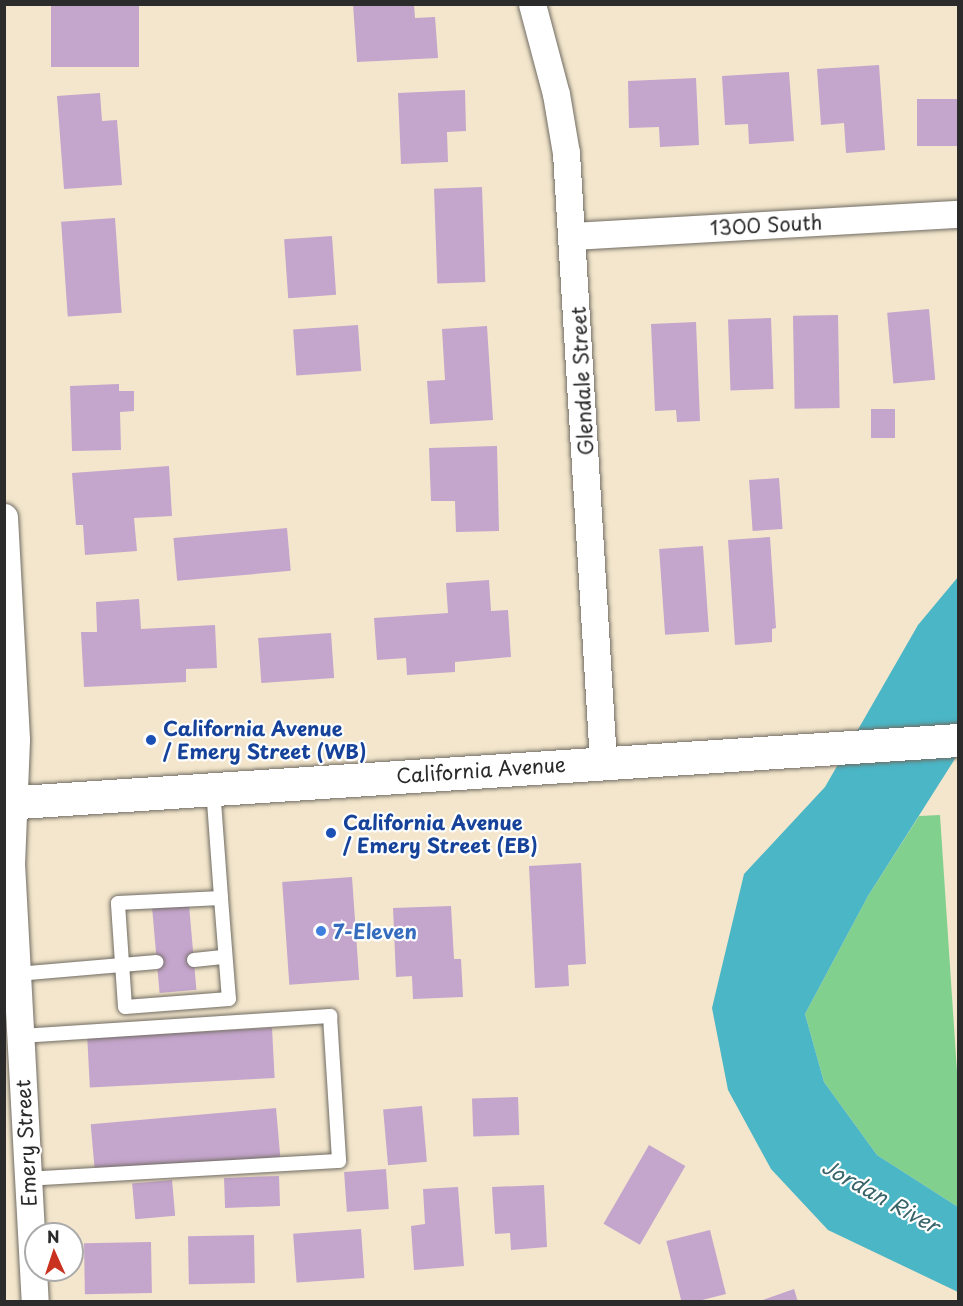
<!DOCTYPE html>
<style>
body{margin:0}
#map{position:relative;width:963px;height:1306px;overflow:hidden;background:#f3e6cc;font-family:"Playpen Sans",sans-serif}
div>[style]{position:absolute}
.green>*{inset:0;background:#82d08e}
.water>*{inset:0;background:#4ab6c6}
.building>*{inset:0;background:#c4a5cc;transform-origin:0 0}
.roads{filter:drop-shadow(0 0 2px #716c63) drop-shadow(0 0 2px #716c63)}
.lane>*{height:14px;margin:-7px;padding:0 7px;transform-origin:7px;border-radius:7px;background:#fff}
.street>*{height:27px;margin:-13.5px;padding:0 13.5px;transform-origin:13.5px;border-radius:13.5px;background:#fff}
.secondary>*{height:33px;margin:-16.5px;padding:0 16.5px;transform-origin:16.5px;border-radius:16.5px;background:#fff}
.dots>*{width:16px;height:16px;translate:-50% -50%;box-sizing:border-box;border:3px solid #fff;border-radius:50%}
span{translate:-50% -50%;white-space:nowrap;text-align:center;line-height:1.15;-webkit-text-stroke:4.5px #fff;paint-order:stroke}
.street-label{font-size:20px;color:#2b2b2b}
.transit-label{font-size:20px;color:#164399;font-weight:700}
.left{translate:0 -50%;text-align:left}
.shop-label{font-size:20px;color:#366cbe;font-weight:700}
.water-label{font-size:21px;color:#376369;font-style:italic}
.frame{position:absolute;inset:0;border:6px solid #2b2b2b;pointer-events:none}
.north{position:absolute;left:24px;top:1222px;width:60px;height:60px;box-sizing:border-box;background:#fff;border:2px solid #aaa;border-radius:50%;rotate:357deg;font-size:16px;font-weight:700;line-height:24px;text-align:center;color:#2b2b2b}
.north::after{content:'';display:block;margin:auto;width:21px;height:27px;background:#c8321e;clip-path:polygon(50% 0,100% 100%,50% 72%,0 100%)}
</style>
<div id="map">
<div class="green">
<div style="clip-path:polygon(940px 815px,958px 1087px,958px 1207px,877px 1155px,824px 1082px,805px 1014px,868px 896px,919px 816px)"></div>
</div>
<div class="water">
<div style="clip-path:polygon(958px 577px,958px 754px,868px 896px,805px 1014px,824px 1082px,877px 1155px,958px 1207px,958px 1292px,828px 1230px,771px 1169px,728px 1090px,712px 1008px,744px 874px,825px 787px,918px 625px)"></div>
</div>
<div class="building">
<div style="left:51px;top:4px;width:88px;height:63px"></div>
<div style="clip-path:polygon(353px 4px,414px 4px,415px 18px,435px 17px,438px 58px,357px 62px)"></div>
<div style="clip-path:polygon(879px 65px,885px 150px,846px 153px,844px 123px,821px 125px,817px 69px)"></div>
<div style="clip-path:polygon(789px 72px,794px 141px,749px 144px,748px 124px,725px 125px,722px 76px)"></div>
<div style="clip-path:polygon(696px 78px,699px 145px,660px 147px,659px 127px,629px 128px,628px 81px)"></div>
<div style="clip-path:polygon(465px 90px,466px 131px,447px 132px,448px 162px,401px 164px,398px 93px)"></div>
<div style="clip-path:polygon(100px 93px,102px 121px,117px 120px,122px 185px,64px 189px,57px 96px)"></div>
<div style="left:958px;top:99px;width:47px;height:41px;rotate:90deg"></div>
<div style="left:482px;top:187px;width:95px;height:48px;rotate:88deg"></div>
<div style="left:115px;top:218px;width:95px;height:54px;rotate:86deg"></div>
<div style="left:332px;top:236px;width:59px;height:48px;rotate:86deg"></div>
<div style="left:929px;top:309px;width:71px;height:42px;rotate:85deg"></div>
<div style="left:838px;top:315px;width:93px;height:45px;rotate:89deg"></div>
<div style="left:771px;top:318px;width:71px;height:43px;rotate:88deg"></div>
<div style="clip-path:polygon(696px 322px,700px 421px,677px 422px,676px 410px,655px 411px,651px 324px)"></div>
<div style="left:358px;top:325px;width:46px;height:65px;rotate:86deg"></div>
<div style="clip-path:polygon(487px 326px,493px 420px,430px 424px,427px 381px,445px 380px,442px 329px)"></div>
<div style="clip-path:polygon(119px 384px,119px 391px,134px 391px,134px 411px,120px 412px,121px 450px,72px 451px,70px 386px)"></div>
<div style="left:895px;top:409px;width:29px;height:24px;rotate:90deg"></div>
<div style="clip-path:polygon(497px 446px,499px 531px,456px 532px,455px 501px,431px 501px,429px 448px)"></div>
<div style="clip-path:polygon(169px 466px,172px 516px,134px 518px,137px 551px,85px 555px,83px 525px,76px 525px,72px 473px)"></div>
<div style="left:779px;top:478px;width:51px;height:30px;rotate:86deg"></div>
<div style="left:287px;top:528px;width:43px;height:114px;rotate:85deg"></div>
<div style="clip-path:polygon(770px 537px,776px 628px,772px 629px,772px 642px,735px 645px,728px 540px)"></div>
<div style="left:703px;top:546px;width:86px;height:44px;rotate:86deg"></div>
<div style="clip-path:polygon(489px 580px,491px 611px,508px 610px,511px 657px,455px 662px,455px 672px,407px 675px,406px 658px,377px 660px,374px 618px,448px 613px,446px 583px)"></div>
<div style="clip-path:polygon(139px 599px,141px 629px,215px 625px,217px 668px,186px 669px,186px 682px,84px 687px,81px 632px,97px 632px,96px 602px)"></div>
<div style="left:331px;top:633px;width:45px;height:73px;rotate:86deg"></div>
<div style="clip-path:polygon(581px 863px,586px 964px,568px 965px,569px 986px,535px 988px,529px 866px)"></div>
<div style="left:352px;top:877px;width:103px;height:70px;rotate:86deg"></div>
<div style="left:189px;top:905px;width:85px;height:37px;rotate:85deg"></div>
<div style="clip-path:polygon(451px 906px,454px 959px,461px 959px,463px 997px,413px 999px,412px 976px,396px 977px,393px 908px)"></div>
<div style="left:272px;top:1028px;width:50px;height:185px;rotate:87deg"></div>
<div style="left:518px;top:1097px;width:38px;height:46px;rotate:88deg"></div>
<div style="left:422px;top:1106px;width:56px;height:39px;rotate:85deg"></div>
<div style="left:276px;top:1108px;width:49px;height:186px;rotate:85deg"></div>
<div style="left:649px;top:1145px;width:42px;height:91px;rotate:30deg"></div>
<div style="left:386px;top:1169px;width:40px;height:42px;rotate:86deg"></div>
<div style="left:279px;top:1176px;width:30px;height:55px;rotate:88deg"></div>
<div style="left:172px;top:1180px;width:36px;height:40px;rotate:85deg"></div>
<div style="clip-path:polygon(544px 1185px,547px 1247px,511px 1250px,510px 1233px,495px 1234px,492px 1187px)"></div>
<div style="clip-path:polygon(458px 1187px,464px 1266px,414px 1270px,411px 1226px,425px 1224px,423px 1189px)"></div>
<div style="left:361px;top:1229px;width:49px;height:68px;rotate:86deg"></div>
<div style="left:710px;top:1230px;width:66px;height:45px;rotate:76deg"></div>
<div style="left:254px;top:1235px;width:48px;height:66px;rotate:89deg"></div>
<div style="left:151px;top:1242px;width:51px;height:67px;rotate:89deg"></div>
<div style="clip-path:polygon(794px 1289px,798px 1302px,761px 1302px,760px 1301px)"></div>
</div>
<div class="roads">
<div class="lane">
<div style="left:213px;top:788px;width:110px;rotate:85.8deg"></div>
<div style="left:221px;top:898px;width:101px;rotate:85.5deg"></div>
<div style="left:229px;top:999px;width:104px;rotate:175.6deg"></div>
<div style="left:125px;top:1007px;width:104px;rotate:-93.9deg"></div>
<div style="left:118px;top:903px;width:103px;rotate:-2.8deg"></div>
<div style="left:194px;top:960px;width:31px;rotate:-6deg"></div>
<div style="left:17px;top:974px;width:140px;rotate:-4.9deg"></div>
<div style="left:20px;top:1036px;width:311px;rotate:-3.7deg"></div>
<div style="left:330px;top:1016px;width:145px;rotate:86.4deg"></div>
<div style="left:339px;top:1161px;width:312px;rotate:176.7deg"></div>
</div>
<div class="street">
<div style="left:532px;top:4px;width:93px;rotate:75.1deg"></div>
<div style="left:556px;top:94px;width:60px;rotate:80.4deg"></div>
<div style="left:566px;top:153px;width:609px;rotate:86.52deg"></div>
<div style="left:573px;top:236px;width:386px;rotate:-3.3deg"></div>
<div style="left:4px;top:517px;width:223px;rotate:86.9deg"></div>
<div style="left:16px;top:740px;width:123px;rotate:92.3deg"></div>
<div style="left:11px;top:863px;width:440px;rotate:86.9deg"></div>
</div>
<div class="secondary">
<div style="left:4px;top:803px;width:956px;rotate:-3.78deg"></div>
</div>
</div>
<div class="dots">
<div style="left:151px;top:740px;background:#1a4fb4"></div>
<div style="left:331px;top:833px;background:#1a4fb4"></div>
<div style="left:321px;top:931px;background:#3f7fe0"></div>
</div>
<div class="street-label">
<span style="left:766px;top:225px;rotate:-3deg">1300 South</span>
<span style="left:582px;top:381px;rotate:-93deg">Glendale Street</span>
<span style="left:481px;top:770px;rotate:-4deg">California Avenue</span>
<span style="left:26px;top:1143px;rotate:-93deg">Emery Street</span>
</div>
<div class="transit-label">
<span class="left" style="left:163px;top:740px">California Avenue<br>/ Emery Street (WB)</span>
<span class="left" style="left:343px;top:834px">California Avenue<br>/ Emery Street (EB)</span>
</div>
<div class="shop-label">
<span class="left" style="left:333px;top:931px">7-Eleven</span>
</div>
<div class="water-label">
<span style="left:881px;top:1195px;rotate:29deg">Jordan River</span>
</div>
<div class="frame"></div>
<div class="north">N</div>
</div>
